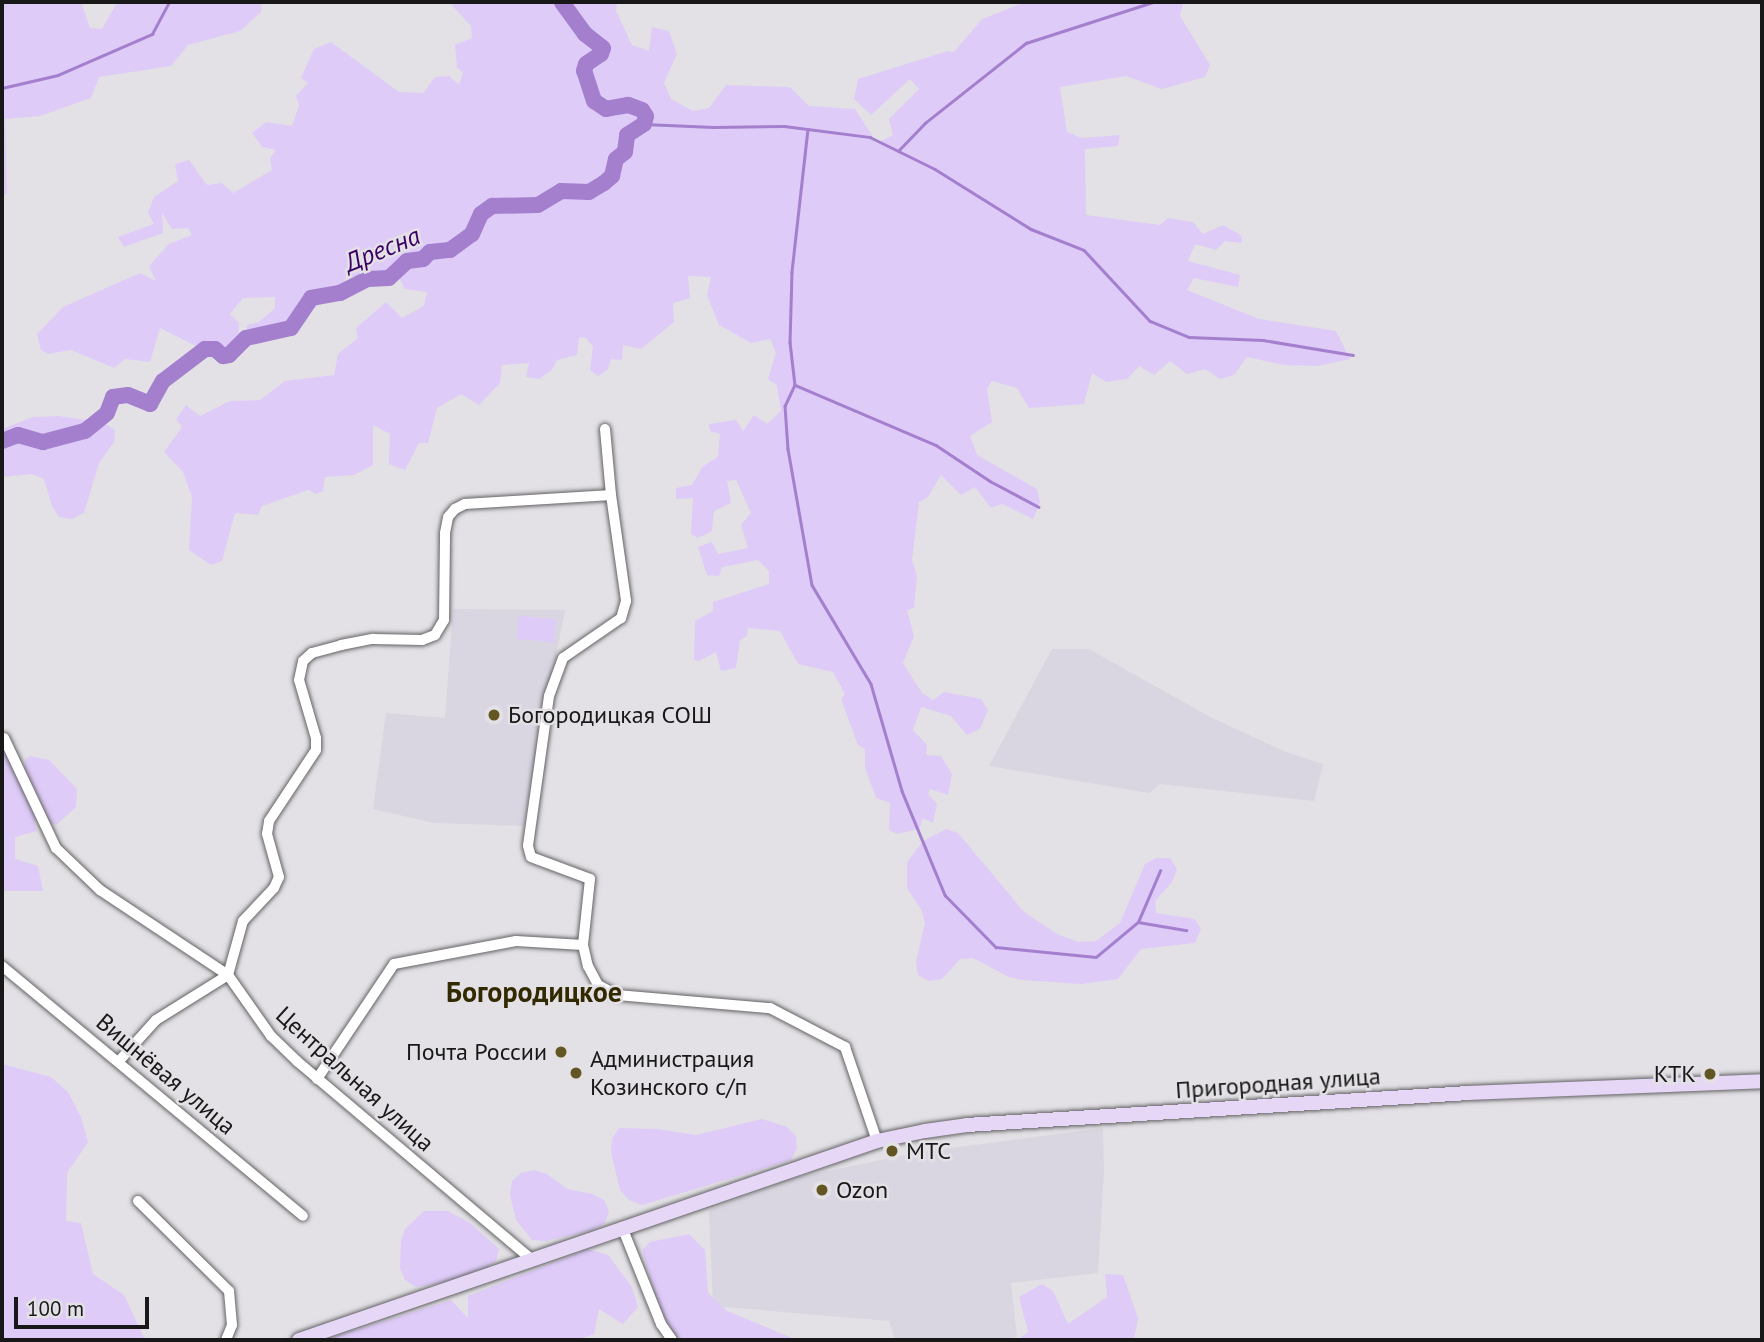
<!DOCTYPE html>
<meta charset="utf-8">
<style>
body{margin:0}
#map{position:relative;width:1764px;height:1342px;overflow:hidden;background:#e3e1e5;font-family:"PT Sans",sans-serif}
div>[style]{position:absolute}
.built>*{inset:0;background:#dad6e1}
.green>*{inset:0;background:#decbf8;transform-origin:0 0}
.stream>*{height:2.5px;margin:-1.25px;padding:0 1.25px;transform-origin:1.25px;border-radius:1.25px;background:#a37fce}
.river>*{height:16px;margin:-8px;padding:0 8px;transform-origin:8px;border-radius:8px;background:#a37fce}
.roads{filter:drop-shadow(0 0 2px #646366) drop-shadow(0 0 2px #646366)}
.street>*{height:10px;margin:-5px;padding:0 5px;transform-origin:5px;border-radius:5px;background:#fff}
.secondary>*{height:14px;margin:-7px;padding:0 7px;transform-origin:7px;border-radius:7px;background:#e6d7f6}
.dots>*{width:19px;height:19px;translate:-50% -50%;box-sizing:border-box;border:4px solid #e3e1e5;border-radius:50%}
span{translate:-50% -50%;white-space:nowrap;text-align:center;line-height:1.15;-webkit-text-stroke:5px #e3e1e5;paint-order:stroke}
.poi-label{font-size:24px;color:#181819}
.left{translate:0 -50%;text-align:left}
.right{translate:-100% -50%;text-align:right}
.street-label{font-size:24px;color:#181819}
.water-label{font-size:26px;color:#3b0063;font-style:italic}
.quarter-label{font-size:28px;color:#332900;font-weight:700}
.frame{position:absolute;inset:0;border:4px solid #181819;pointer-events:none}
.scale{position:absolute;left:14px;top:1297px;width:135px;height:32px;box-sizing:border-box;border:4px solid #181819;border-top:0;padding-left:9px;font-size:21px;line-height:24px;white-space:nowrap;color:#181819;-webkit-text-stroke:5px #e3e1e5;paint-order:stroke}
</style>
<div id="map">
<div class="built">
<div style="clip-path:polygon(453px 609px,565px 610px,523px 826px,434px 823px,373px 809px,386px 713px,445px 718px)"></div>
<div style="clip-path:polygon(1052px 649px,1089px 649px,1212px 718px,1286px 752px,1323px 764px,1314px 801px,1160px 784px,1149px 793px,989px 766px)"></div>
<div style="clip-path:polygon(1103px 1128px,1104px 1171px,1098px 1273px,1011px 1283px,1017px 1337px,1001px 1340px,895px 1340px,889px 1321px,713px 1306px,709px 1210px,794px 1178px,920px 1152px)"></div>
</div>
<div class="green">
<div style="clip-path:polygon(2px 2px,81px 2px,90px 28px,102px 29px,115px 6px,121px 2px,262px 2px,261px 12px,240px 31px,188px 45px,171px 66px,99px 77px,91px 98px,40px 116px,5px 119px,7px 193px,2px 197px)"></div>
<div style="clip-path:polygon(449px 2px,617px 2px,616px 11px,632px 45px,649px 51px,652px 27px,669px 31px,677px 54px,664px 83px,671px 99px,693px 111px,709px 108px,726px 85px,790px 87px,809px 106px,855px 109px,877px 143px,893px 135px,889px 119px,919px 89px,910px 79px,871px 115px,854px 99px,858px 79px,948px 51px,954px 52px,982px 19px,1026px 2px,1183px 2px,1180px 16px,1210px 65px,1205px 77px,1162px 89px,1126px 76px,1060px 87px,1067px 132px,1082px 138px,1120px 135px,1118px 146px,1085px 149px,1086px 215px,1160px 225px,1168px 218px,1193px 222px,1203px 234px,1223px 225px,1241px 235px,1242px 243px,1225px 241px,1216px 250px,1195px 244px,1188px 261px,1240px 275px,1238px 287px,1194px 278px,1187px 290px,1259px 319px,1336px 331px,1350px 359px,1318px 366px,1284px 365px,1247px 357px,1234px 375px,1220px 379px,1205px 369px,1187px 374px,1170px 361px,1154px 375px,1139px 366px,1127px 379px,1106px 382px,1092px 373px,1084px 404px,1029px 408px,1017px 388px,992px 381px,987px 389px,992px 422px,970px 436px,977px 455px,1037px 489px,1040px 502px,1033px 519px,1002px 504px,991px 508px,975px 487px,961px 495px,941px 475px,928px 497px,919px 502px,912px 560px,917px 576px,914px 608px,907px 610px,914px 636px,903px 663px,922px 693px,933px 700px,944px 692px,981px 699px,988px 710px,980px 729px,967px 735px,951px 716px,921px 707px,913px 730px,927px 745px,926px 755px,941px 756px,952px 774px,948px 795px,930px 789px,928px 794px,937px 804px,933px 823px,923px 818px,919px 829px,897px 834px,889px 830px,890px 803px,876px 798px,865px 768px,865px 749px,858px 745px,841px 699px,845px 694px,833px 672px,798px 664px,780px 631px,748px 628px,747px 636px,740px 640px,736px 668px,721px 671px,716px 652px,699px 661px,694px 660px,695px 621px,713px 611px,713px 602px,769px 584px,769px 571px,758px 560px,722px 567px,719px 576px,707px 575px,698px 547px,712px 542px,718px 554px,748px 548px,741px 525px,751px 513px,736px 480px,727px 481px,731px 503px,714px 511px,712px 531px,698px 538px,691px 534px,693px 498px,676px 499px,676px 488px,692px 485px,703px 466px,718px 457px,720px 434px,710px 431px,709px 424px,736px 420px,743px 431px,754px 415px,767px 424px,781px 411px,777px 385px,768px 379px,776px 353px,770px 339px,751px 343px,719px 325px,707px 295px,711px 277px,688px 276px,690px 298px,673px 303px,674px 322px,641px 349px,623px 345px,622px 360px,611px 359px,608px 369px,598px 376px,590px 370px,593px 347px,586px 338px,579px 337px,577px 355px,557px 360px,552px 370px,539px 379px,526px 377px,529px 363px,502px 365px,500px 383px,479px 405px,461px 394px,437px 408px,428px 443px,419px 443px,405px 470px,389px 464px,390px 434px,373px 425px,373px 465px,354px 475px,325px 477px,323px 491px,316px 494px,308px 490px,262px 506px,258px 515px,235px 513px,222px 561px,211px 565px,189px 550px,192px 497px,183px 472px,164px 452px,182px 427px,176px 419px,186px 405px,200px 416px,230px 401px,260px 400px,285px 381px,334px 375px,338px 354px,358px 338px,356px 328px,386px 302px,402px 318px,424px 306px,427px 292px,405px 289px,398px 276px,376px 283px,346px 276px,343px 290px,318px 289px,297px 321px,278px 330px,272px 325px,256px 339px,246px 336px,247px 325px,259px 322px,275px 308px,275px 297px,243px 298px,230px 314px,239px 323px,238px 342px,225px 354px,196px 346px,160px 328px,150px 362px,125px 359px,114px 368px,71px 350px,48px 354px,41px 350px,37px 334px,63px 307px,140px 273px,156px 281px,149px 266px,169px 244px,192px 235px,188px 228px,172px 229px,162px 213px,163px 233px,124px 247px,118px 237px,154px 224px,148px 213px,154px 197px,178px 181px,175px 164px,189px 160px,207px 185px,222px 183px,233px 193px,272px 170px,270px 158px,276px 150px,262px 147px,252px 133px,266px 122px,292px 126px,299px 105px,296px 96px,308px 83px,301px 78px,314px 49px,331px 42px,399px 92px,423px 93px,435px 77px,449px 76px,459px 85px,463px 72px,457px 68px,455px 45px,472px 38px,471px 26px)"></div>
<div style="clip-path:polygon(59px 416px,104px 423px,115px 430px,114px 442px,99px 463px,84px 513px,72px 519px,59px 517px,52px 506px,44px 479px,32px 474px,2px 477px,2px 429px,33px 417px)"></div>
<div style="left:519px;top:616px;width:37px;height:23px;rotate:5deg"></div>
<div style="clip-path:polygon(2px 741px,37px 820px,34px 823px,37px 831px,15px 837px,15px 859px,38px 866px,43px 891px,2px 891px)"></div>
<div style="clip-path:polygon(30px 756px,49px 760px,77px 789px,76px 807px,56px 825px,48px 822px,25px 773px,25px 760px)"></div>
<div style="clip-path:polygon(946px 829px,958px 833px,1024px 912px,1057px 934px,1078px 942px,1096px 941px,1120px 923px,1145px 864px,1156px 858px,1170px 858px,1177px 869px,1172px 882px,1155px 901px,1156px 913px,1195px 919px,1201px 929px,1195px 943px,1141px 949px,1118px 979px,1080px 984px,1022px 980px,1009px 977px,973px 958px,960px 959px,942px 979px,929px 981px,918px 975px,916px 962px,925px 923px,922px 911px,907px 888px,907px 862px,923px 841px)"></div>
<div style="clip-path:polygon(2px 1064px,51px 1077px,68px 1092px,81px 1117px,88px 1142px,67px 1173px,66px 1221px,81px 1223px,93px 1274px,124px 1295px,145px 1340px,2px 1340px)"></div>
<div style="clip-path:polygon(762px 1119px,787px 1127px,796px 1136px,797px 1148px,791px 1160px,642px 1205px,629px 1200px,620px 1190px,611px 1152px,612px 1139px,619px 1128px,658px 1129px,696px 1135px)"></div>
<div style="clip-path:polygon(534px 1170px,547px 1174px,567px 1189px,592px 1194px,604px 1200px,609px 1211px,605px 1223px,594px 1230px,546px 1241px,532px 1240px,516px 1220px,510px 1195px,512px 1181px,521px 1173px)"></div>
<div style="clip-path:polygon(424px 1211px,448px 1211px,470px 1223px,499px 1249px,496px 1261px,486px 1268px,442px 1283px,416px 1287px,405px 1280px,400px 1268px,401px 1241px,405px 1229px)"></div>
<div style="clip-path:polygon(689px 1234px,705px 1250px,708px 1293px,727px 1311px,797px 1340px,677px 1340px,661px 1317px,642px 1250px,650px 1242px)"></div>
<div style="clip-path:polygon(588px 1249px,608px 1255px,632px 1287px,638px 1307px,623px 1324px,599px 1309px,594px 1334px,577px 1340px,324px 1340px,451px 1300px,468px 1318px,468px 1296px)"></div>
<div style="clip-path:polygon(1105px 1274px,1123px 1275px,1138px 1318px,1134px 1340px,1017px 1340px,1028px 1332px,1019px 1297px,1042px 1284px,1053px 1291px,1068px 1324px,1107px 1297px)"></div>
</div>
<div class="stream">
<div style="left:2px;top:88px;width:57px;rotate:-13.1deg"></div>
<div style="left:58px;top:75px;width:103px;rotate:-23.6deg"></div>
<div style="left:152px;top:34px;width:36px;rotate:-62deg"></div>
<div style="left:644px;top:124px;width:69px;rotate:2.5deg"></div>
<div style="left:713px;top:127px;width:71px;rotate:-0.8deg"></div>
<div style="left:784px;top:126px;width:87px;rotate:7.3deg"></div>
<div style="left:870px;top:137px;width:72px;rotate:26.2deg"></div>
<div style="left:935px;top:169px;width:113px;rotate:32deg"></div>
<div style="left:1031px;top:229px;width:57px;rotate:21.6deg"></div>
<div style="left:1084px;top:250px;width:97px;rotate:47.1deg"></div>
<div style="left:1150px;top:321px;width:42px;rotate:22.3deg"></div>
<div style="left:1189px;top:337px;width:74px;rotate:2.3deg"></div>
<div style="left:1263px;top:340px;width:91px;rotate:9.5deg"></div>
<div style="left:808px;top:129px;width:144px;rotate:96.4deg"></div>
<div style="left:792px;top:272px;width:70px;rotate:91.6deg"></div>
<div style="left:790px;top:342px;width:43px;rotate:83.4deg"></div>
<div style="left:795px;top:385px;width:153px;rotate:23.1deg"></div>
<div style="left:936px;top:445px;width:65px;rotate:33.7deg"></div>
<div style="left:990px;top:481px;width:55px;rotate:28deg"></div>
<div style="left:898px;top:151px;width:39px;rotate:-46deg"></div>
<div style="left:925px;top:123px;width:129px;rotate:-38.4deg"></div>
<div style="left:1026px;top:43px;width:133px;rotate:-17.9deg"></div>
<div style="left:795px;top:385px;width:23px;rotate:115deg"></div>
<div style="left:785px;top:406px;width:43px;rotate:86deg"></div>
<div style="left:788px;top:449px;width:138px;rotate:80deg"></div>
<div style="left:812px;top:585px;width:115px;rotate:59.2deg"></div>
<div style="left:871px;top:684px;width:111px;rotate:73.8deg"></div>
<div style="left:902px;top:791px;width:113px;rotate:67.5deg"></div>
<div style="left:945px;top:895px;width:73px;rotate:45.6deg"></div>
<div style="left:996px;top:947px;width:100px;rotate:5.7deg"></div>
<div style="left:1096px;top:957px;width:55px;rotate:-39.8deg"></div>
<div style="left:1138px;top:922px;width:56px;rotate:-66.7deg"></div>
<div style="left:1138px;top:922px;width:49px;rotate:9.5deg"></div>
</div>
<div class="river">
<div style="left:2px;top:441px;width:17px;rotate:-21deg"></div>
<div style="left:18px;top:435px;width:26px;rotate:16deg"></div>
<div style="left:43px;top:442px;width:43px;rotate:-14.7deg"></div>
<div style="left:85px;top:431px;width:28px;rotate:-39deg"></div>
<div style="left:107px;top:413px;width:17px;rotate:-69deg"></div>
<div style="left:113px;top:397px;width:15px;rotate:-8deg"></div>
<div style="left:128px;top:395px;width:24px;rotate:22deg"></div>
<div style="left:150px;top:404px;width:26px;rotate:-61deg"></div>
<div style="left:163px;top:381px;width:53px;rotate:-37.3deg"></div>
<div style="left:205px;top:349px;width:10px"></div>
<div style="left:215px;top:349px;width:11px;rotate:41deg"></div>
<div style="left:223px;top:356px;width:6px;rotate:-9deg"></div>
<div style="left:229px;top:355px;width:24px;rotate:-45deg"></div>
<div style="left:246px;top:338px;width:46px;rotate:-12.5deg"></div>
<div style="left:291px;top:328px;width:36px;rotate:-56deg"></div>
<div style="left:311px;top:298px;width:29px;rotate:-10deg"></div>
<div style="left:340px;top:293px;width:31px;rotate:-27deg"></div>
<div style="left:368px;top:279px;width:21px;rotate:-3deg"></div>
<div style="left:389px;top:278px;width:25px;rotate:-43deg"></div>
<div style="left:407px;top:261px;width:16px;rotate:-7deg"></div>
<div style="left:423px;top:259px;width:10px;rotate:-45deg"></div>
<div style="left:430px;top:252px;width:20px;rotate:-6deg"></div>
<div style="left:450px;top:250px;width:27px;rotate:-36deg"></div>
<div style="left:472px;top:234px;width:22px;rotate:-66deg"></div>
<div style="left:481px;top:214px;width:14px;rotate:-36deg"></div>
<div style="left:492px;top:206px;width:46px;rotate:-1.2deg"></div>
<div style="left:538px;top:205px;width:27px;rotate:-31deg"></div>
<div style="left:561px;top:191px;width:28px;rotate:2deg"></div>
<div style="left:589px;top:192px;width:17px;rotate:-31deg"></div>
<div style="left:604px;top:183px;width:11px;rotate:-41deg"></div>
<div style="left:612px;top:176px;width:17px;rotate:-77deg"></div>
<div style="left:616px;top:159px;width:11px;rotate:-38deg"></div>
<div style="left:625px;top:152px;width:17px;rotate:-83deg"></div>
<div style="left:627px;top:135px;width:20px;rotate:-33deg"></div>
<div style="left:644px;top:124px;width:8px;rotate:-76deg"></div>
<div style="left:646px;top:116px;width:7px;rotate:-124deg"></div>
<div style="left:642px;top:110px;width:15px;rotate:-160deg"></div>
<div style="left:628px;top:105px;width:22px;rotate:170deg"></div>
<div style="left:606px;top:109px;width:14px;rotate:-146deg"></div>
<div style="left:594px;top:101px;width:32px;rotate:-108deg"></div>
<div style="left:584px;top:71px;width:7px;rotate:-74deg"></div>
<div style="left:586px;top:64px;width:18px;rotate:-34deg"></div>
<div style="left:601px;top:54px;width:6px;rotate:-72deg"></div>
<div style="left:603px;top:48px;width:23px;rotate:-142deg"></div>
<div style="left:585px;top:34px;width:39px;rotate:-126deg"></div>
</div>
<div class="roads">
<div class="street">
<div style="left:605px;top:429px;width:66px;rotate:84.8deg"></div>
<div style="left:611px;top:495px;width:107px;rotate:81.9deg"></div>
<div style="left:626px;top:601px;width:18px;rotate:106deg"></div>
<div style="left:621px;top:618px;width:70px;rotate:145.4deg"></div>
<div style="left:563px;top:658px;width:40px;rotate:110.2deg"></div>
<div style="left:549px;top:696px;width:151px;rotate:98deg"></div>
<div style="left:528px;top:846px;width:11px;rotate:75deg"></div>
<div style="left:531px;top:857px;width:63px;rotate:20.4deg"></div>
<div style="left:590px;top:879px;width:66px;rotate:96.1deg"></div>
<div style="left:583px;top:945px;width:22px;rotate:77deg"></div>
<div style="left:588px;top:966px;width:21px;rotate:62deg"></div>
<div style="left:598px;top:985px;width:21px;rotate:28deg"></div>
<div style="left:617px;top:995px;width:154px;rotate:4.9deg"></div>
<div style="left:770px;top:1008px;width:85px;rotate:27.5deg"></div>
<div style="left:845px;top:1047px;width:99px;rotate:71.2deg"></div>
<div style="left:4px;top:738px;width:122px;rotate:64.7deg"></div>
<div style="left:56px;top:848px;width:61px;rotate:43.7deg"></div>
<div style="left:100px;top:890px;width:154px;rotate:33.6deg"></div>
<div style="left:228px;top:975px;width:75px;rotate:54.8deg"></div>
<div style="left:271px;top:1036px;width:37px;rotate:44deg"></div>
<div style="left:298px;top:1062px;width:305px;rotate:40.2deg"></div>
<div style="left:2px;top:966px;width:391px;rotate:39.7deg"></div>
<div style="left:119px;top:1061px;width:55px;rotate:-47.9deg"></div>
<div style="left:156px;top:1020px;width:85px;rotate:-32deg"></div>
<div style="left:228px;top:975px;width:56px;rotate:-74.5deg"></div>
<div style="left:243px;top:921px;width:45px;rotate:-46.8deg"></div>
<div style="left:274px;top:888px;width:12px;rotate:-66deg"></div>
<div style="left:279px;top:877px;width:45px;rotate:-105.6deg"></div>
<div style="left:267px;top:834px;width:13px;rotate:-81deg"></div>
<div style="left:269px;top:821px;width:85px;rotate:-56.5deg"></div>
<div style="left:316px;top:750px;width:12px;rotate:-90deg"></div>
<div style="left:316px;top:738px;width:60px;rotate:-106.3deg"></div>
<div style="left:299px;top:680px;width:19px;rotate:-78deg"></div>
<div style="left:303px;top:661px;width:12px;rotate:-42deg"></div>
<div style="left:312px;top:653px;width:30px;rotate:-15deg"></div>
<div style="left:341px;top:645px;width:33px;rotate:-11deg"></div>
<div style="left:373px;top:639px;width:49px;rotate:1.2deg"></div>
<div style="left:422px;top:640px;width:14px;rotate:-21deg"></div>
<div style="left:435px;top:635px;width:17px;rotate:-59deg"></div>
<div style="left:444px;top:620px;width:87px;rotate:-89.3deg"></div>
<div style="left:445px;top:533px;width:16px;rotate:-79deg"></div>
<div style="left:448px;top:517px;width:11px;rotate:-49deg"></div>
<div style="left:455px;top:509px;width:11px;rotate:-27deg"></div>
<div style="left:465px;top:504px;width:146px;rotate:-3.5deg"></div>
<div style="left:317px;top:1079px;width:138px;rotate:-56.2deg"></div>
<div style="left:394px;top:964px;width:124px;rotate:-10.7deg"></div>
<div style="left:516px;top:941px;width:67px;rotate:3.4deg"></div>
<div style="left:138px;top:1201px;width:128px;rotate:44.7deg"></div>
<div style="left:229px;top:1291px;width:34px;rotate:85deg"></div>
<div style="left:232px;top:1325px;width:16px;rotate:112deg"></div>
<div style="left:622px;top:1227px;width:105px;rotate:68.1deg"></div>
<div style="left:661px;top:1324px;width:19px;rotate:55deg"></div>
</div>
<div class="secondary">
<div style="left:299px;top:1340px;width:611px;rotate:-19deg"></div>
<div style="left:877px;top:1141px;width:49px;rotate:-11.8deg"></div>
<div style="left:925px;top:1131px;width:42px;rotate:-8.1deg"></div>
<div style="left:967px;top:1125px;width:502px;rotate:-3.65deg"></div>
<div style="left:1468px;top:1093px;width:294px;rotate:-2.3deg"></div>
</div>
</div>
<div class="dots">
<div style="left:494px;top:715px;background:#645623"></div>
<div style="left:561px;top:1052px;background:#645623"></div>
<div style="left:576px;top:1073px;background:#645623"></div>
<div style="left:1710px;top:1074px;background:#645623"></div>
<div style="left:892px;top:1151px;background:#645623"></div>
<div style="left:822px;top:1190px;background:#645623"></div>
</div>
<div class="poi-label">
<span class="left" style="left:508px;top:715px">Богородицкая СОШ</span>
<span class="right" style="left:547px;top:1052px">Почта России</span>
<span class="left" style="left:590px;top:1073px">Администрация<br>Козинского с/п</span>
<span class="right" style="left:1696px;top:1074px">КТК</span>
<span class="left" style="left:906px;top:1151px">МТС</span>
<span class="left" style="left:836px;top:1190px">Ozon</span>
</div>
<div class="street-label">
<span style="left:166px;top:1074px;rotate:40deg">Вишнёвая улица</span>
<span style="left:355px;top:1079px;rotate:42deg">Центральная улица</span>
<span style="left:1278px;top:1083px;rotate:-4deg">Пригородная улица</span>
</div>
<div class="water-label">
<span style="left:382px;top:249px;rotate:-22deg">Дресна</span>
</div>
<div class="quarter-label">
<span style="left:534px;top:992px">Богородицкое</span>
</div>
<div class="frame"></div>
<div class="scale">100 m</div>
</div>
